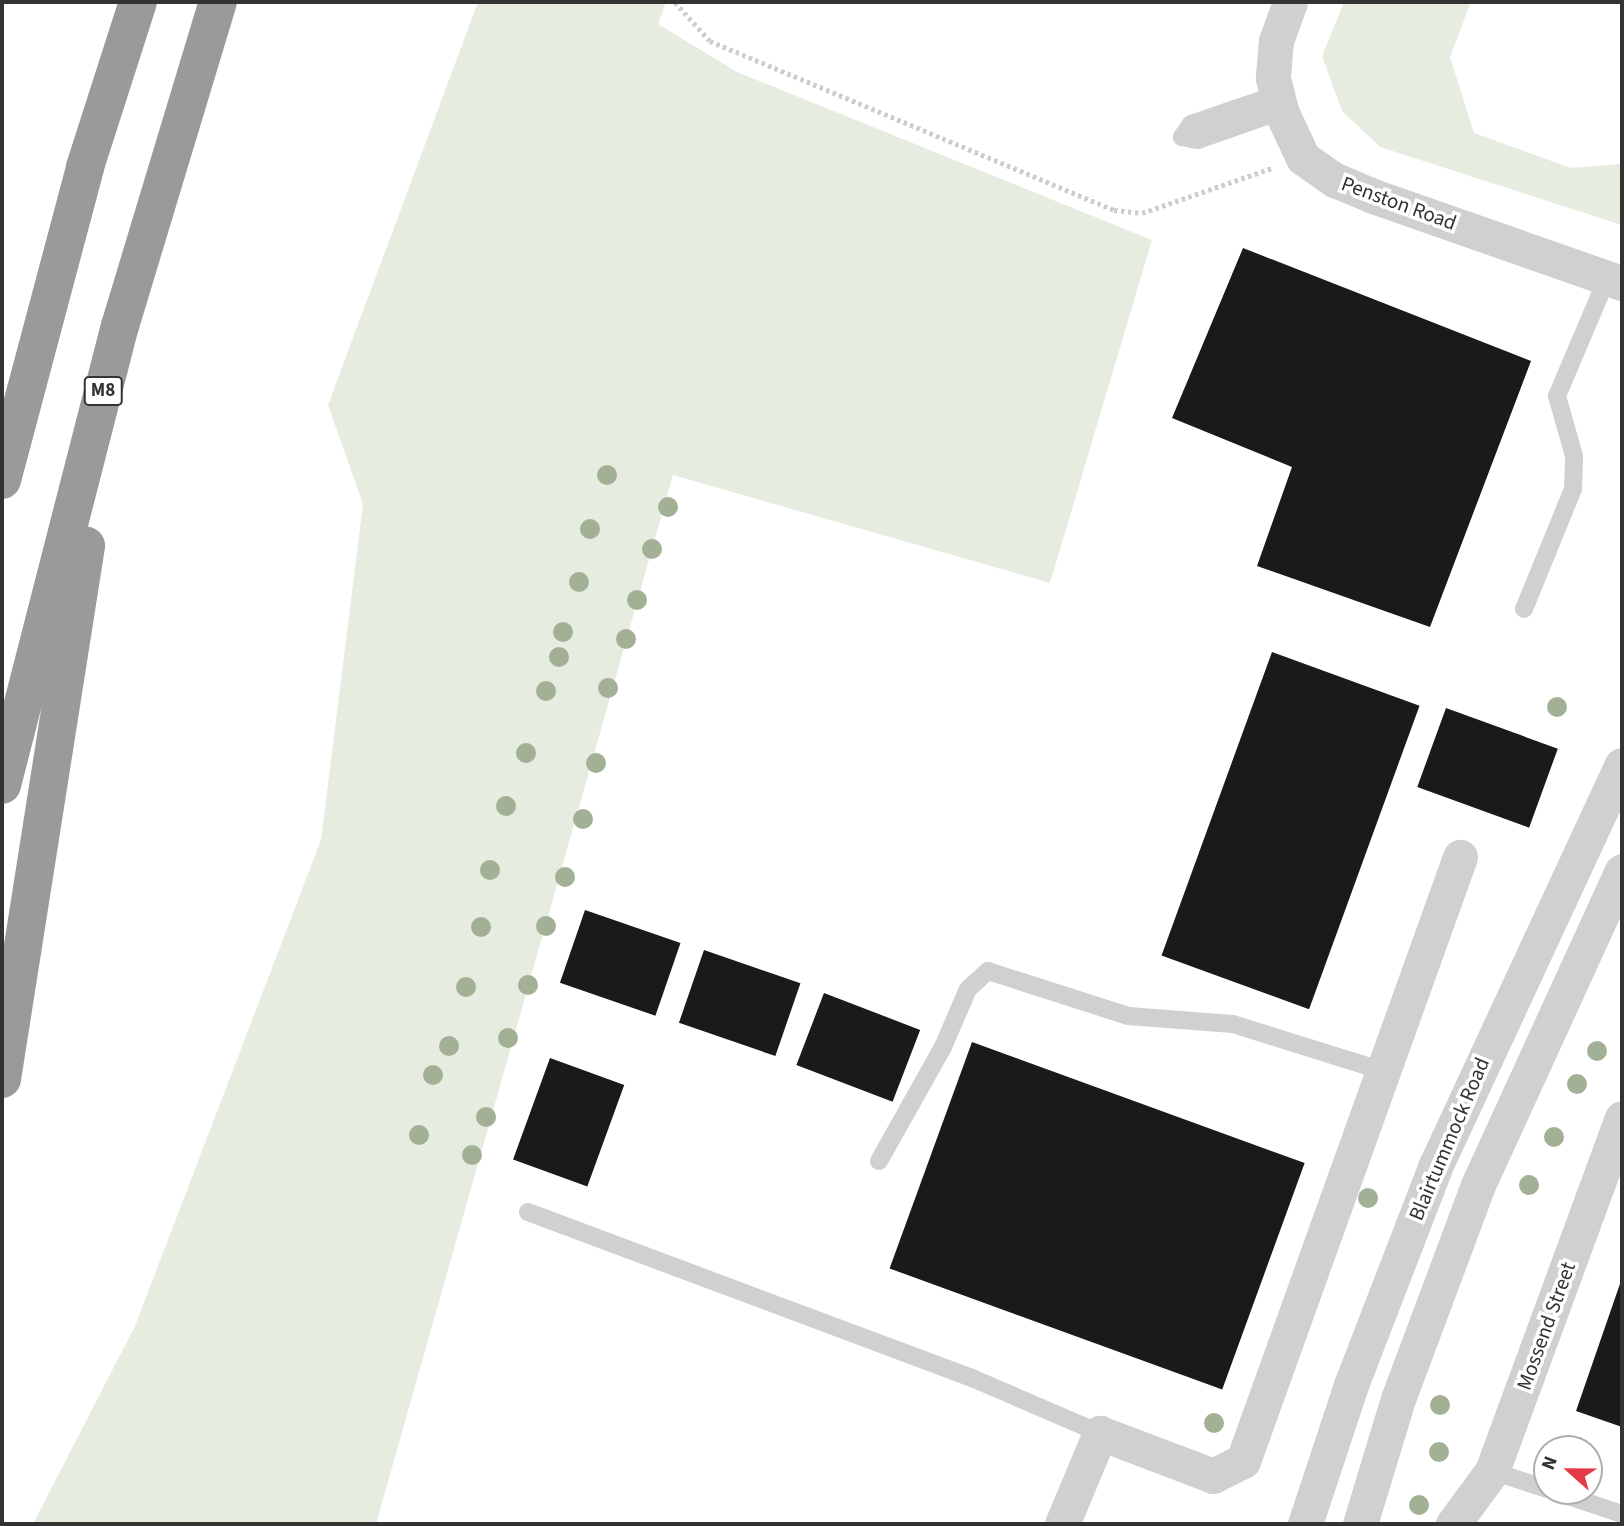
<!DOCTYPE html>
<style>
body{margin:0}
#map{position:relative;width:1624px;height:1526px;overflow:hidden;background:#fff;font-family:"Source Sans 3",sans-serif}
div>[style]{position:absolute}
.green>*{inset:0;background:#e6ecdf}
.building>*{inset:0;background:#1a1a1a;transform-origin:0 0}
.path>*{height:4.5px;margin-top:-2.25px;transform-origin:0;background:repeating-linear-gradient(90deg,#cdcdcd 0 3.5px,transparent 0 7px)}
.lane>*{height:18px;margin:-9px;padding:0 9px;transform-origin:9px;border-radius:9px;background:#d0d0d0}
.street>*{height:35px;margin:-17.5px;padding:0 17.5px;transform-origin:17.5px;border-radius:17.5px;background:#d0d0d0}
.highway>*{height:38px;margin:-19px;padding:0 19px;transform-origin:19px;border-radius:19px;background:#9a9a9a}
.trees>*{width:20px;height:20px;margin:-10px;border-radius:50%;background:#a2b095}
span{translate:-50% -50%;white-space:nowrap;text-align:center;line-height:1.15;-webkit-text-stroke:7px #fff;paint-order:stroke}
.shield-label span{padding:2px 5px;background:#fff;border:2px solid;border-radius:5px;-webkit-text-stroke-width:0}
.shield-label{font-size:19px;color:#333;font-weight:700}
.street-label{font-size:21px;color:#333}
.frame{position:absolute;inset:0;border:4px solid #333;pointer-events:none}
.north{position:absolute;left:1533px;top:1435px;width:70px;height:70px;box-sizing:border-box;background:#fff;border:2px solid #adadad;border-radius:50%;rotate:291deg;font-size:19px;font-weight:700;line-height:28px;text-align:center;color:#333}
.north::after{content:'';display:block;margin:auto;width:24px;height:32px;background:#e63946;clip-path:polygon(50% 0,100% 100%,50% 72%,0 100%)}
</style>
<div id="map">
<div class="green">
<div style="clip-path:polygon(478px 2px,666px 2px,658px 24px,737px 72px,1152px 240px,1050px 583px,673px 475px,376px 1524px,33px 1524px,135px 1326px,321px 840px,363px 504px,328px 405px)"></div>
<div style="clip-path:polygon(1344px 2px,1471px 2px,1450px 57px,1474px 133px,1571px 168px,1622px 164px,1622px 225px,1380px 147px,1342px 111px,1322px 56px)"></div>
</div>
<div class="building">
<div style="clip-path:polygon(1243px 248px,1531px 361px,1430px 627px,1257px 566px,1292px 467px,1172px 418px)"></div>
<div style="left:1272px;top:652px;width:157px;height:323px;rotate:20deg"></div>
<div style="left:1446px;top:708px;width:119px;height:84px;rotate:20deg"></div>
<div style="left:585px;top:910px;width:101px;height:77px;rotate:19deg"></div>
<div style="left:704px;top:950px;width:102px;height:77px;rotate:19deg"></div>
<div style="left:824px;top:993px;width:103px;height:77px;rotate:21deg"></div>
<div style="left:972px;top:1042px;width:354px;height:241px;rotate:20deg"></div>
<div style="left:550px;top:1058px;width:79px;height:108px;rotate:20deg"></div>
<div style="clip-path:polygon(1622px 1278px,1622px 1427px,1576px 1411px)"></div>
</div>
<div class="path">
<div style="left:675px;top:2px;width:52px;rotate:48.1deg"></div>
<div style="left:710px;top:41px;width:438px;rotate:22.7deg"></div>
<div style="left:1114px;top:210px;width:28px;rotate:6deg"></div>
<div style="left:1142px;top:213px;width:138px;rotate:-19.1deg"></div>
</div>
<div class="lane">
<div style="left:1276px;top:95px;width:90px;rotate:161.2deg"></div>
<div style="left:1191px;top:124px;width:16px;rotate:125deg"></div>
<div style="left:1182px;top:137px;width:16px;rotate:11deg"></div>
<div style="left:1198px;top:140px;width:88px;rotate:-19.3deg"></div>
<div style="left:1524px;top:609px;width:130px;rotate:-67.8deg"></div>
<div style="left:1573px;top:489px;width:33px;rotate:-88deg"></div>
<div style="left:1574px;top:456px;width:62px;rotate:-105.8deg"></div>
<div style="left:1557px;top:396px;width:130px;rotate:-67deg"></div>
<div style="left:879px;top:1161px;width:131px;rotate:-60.7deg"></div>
<div style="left:943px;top:1047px;width:63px;rotate:-66.7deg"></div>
<div style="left:968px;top:989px;width:27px;rotate:-42deg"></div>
<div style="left:988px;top:971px;width:147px;rotate:17.8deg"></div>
<div style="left:1128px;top:1016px;width:105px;rotate:4.4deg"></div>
<div style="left:1233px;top:1024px;width:157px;rotate:17.4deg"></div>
<div style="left:528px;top:1212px;width:474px;rotate:20.5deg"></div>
<div style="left:972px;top:1378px;width:139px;rotate:23.3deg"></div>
<div style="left:1492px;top:1471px;width:58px;rotate:18.1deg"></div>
<div style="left:1553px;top:1491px;width:73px;rotate:18.4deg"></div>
</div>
<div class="street">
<div style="left:1290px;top:2px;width:41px;rotate:109.7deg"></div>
<div style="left:1276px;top:41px;width:37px;rotate:95deg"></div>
<div style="left:1273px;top:78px;width:34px;rotate:76deg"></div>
<div style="left:1281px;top:111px;width:52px;rotate:64.9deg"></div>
<div style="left:1303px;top:158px;width:39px;rotate:35deg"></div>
<div style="left:1335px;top:180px;width:41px;rotate:22.8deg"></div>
<div style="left:1373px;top:196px;width:264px;rotate:19.3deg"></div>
<div style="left:1062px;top:1524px;width:99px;rotate:-67.3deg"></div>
<div style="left:1100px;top:1433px;width:121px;rotate:20.8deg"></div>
<div style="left:1213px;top:1476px;width:34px;rotate:-27deg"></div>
<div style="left:1243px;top:1461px;width:642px;rotate:-70.24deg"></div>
<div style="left:1305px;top:1524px;width:146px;rotate:-71.7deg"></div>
<div style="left:1351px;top:1385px;width:234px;rotate:-68.9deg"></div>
<div style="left:1435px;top:1167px;width:443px;rotate:-65.1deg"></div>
<div style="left:1360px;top:1524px;width:131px;rotate:-73.1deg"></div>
<div style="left:1398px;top:1399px;width:228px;rotate:-69.5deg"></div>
<div style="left:1478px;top:1185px;width:345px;rotate:-65.4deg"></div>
<div style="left:1453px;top:1524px;width:66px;rotate:-53.7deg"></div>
<div style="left:1492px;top:1471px;width:376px;rotate:-69.8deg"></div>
</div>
<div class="highway">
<div style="left:2px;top:480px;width:324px;rotate:-75.1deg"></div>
<div style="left:85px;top:167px;width:173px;rotate:-72.2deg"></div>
<div style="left:2px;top:785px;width:474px;rotate:-75.6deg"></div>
<div style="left:120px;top:326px;width:338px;rotate:-73.2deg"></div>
<div style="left:2px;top:1079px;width:540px;rotate:-81.04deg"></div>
</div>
<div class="trees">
<div style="left:607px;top:475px"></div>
<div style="left:668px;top:507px"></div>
<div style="left:590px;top:529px"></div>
<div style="left:652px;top:549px"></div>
<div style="left:579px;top:582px"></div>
<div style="left:637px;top:600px"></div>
<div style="left:563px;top:632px"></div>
<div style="left:626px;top:639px"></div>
<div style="left:559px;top:657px"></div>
<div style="left:608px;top:688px"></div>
<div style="left:546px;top:691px"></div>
<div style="left:1557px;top:707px"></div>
<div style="left:526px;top:753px"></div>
<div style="left:596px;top:763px"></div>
<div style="left:506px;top:806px"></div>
<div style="left:583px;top:819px"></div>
<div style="left:490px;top:870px"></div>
<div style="left:565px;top:877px"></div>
<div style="left:546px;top:926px"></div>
<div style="left:481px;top:927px"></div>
<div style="left:528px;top:985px"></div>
<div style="left:466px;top:987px"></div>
<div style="left:508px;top:1038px"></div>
<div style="left:449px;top:1046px"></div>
<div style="left:1597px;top:1051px"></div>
<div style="left:433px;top:1075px"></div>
<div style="left:1577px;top:1084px"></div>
<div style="left:486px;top:1117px"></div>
<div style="left:419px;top:1135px"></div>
<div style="left:1554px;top:1137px"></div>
<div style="left:472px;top:1155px"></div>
<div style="left:1529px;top:1185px"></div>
<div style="left:1368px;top:1198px"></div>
<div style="left:1440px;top:1405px"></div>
<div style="left:1214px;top:1423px"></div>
<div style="left:1439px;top:1452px"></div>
<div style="left:1419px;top:1505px"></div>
</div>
<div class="shield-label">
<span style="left:103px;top:391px">M8</span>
</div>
<div class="street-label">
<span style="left:1399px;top:203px;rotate:20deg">Penston Road</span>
<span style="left:1449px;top:1139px;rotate:-67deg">Blairtummock Road</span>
<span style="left:1546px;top:1326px;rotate:-70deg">Mossend Street</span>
</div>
<div class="frame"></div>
<div class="north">N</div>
</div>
